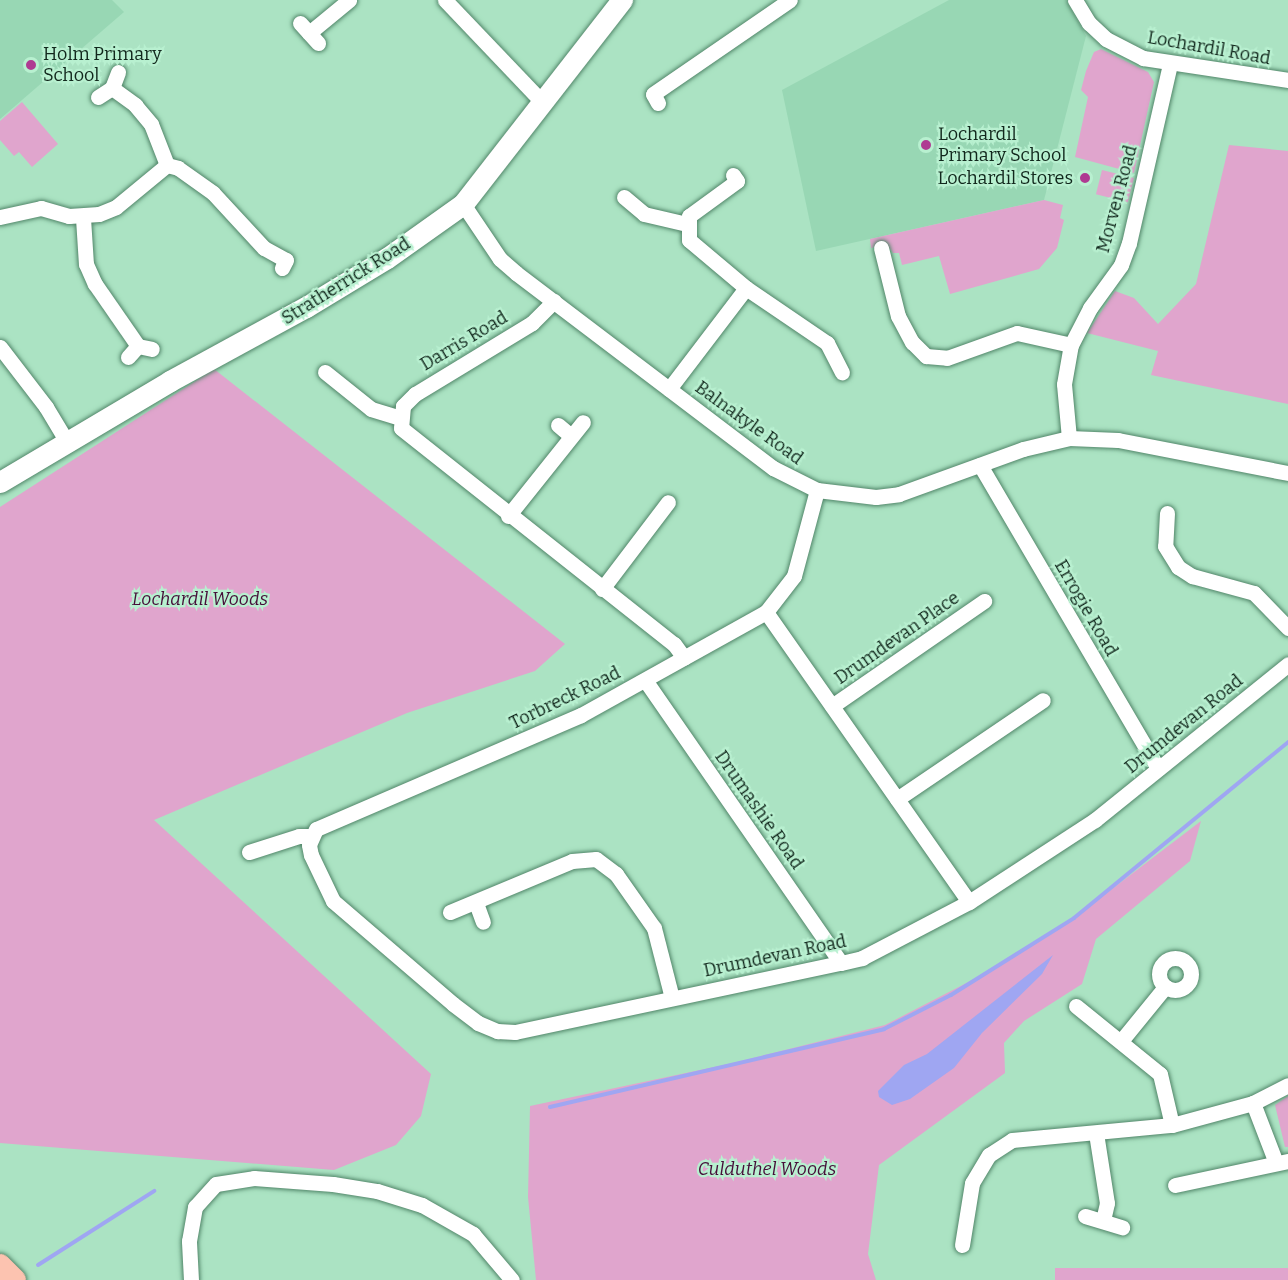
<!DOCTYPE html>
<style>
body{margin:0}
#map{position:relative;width:1288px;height:1280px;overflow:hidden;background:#abe3c3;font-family:Bitter,serif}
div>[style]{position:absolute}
.built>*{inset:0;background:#98d7b4}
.green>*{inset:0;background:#e0a5cd;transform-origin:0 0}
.water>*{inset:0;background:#9fa6f2}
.stream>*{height:4px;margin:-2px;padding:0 2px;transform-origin:2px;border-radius:2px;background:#9fa6f2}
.roads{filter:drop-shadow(0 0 2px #518669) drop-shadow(0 0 2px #518669)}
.street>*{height:15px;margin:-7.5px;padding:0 7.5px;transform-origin:7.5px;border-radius:7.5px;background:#fff}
.street>.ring{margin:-7.5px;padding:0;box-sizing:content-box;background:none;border:15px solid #fff;border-radius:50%}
.secondary>*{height:21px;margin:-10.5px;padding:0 10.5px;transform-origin:10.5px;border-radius:10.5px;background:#fff}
.primary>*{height:22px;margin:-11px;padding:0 11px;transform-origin:11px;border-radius:11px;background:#fcc3b0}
.dots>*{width:16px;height:16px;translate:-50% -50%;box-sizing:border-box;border:3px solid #b8f0d0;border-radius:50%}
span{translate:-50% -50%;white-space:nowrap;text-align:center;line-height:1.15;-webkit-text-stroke:4.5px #b8f0d0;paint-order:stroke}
.street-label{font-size:18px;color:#11271c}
.poi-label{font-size:18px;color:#11271c}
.left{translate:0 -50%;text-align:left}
.right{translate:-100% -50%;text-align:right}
.park-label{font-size:18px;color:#460e39;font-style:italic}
</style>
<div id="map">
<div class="built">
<div style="clip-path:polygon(0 0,112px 0,124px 12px,0 119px)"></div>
<div style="clip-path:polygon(949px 0,1066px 0,1086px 36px,1044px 200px,816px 251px,782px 90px)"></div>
</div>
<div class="green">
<div style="clip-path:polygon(1101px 49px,1148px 72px,1154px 82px,1134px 173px,1075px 157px,1088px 97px,1081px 90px,1086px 71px,1094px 52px)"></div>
<div style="clip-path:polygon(22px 102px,58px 144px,32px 167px,19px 152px,14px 156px,0 140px,0 121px)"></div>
<div style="clip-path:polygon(1229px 145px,1288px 151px,1288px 404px,1151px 375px,1158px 351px,1087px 333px,1115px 291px,1134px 298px,1158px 324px,1196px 284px)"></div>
<div style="left:1102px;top:170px;width:33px;height:25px;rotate:14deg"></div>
<div style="clip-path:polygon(1044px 200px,1063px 205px,1060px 218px,1064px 220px,1057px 248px,1039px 269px,950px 294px,939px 256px,902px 265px,899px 253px,893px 253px,887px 245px,871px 248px,870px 239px)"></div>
<div style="clip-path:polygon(214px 369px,565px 644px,535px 671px,407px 713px,154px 820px,431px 1074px,421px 1116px,396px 1145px,334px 1170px,0 1143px,0 507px)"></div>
<div style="clip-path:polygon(1201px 821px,1190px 861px,1096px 939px,1082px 984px,1024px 1021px,1004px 1043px,1005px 1073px,879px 1165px,868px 1254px,876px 1280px,536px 1280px,528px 1197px,530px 1106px,733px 1063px,885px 1025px,980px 976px,1074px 918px)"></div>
<div style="clip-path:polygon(1288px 1096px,1288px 1147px,1285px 1147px,1275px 1105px)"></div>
<div style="left:1055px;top:1268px;width:233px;height:12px"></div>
</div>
<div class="water">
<div style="clip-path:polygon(1053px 955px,1042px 974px,982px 1033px,954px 1068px,910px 1099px,892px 1105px,879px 1097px,878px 1091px,904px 1065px,927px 1054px)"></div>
</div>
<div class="stream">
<div style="left:550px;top:1107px;width:343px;rotate:-13.1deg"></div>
<div style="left:884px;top:1029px;width:75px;rotate:-26.9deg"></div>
<div style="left:951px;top:995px;width:145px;rotate:-32deg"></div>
<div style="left:1074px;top:918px;width:277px;rotate:-39.4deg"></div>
<div style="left:38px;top:1265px;width:138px;rotate:-32.5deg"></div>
</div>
<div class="roads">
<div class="street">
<div style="left:445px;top:0;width:141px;rotate:46.4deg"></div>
<div style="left:1075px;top:0;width:27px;rotate:59deg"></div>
<div style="left:1089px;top:23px;width:23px;rotate:43deg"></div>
<div style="left:1106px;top:39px;width:42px;rotate:27.2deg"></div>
<div style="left:1143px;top:58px;width:147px;rotate:8.6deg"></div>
<div style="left:300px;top:23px;width:27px;rotate:48deg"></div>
<div style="left:309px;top:33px;width:52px;rotate:-39.5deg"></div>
<div style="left:112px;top:88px;width:29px;rotate:36deg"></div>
<div style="left:135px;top:105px;width:25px;rotate:50deg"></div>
<div style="left:151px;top:124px;width:44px;rotate:68.7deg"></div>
<div style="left:98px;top:97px;width:17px;rotate:-33deg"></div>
<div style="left:112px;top:88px;width:17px;rotate:-69deg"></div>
<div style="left:658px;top:103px;width:10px;rotate:-119deg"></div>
<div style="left:653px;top:94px;width:166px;rotate:-34.5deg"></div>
<div style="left:733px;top:175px;width:7px;rotate:56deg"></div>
<div style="left:737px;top:181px;width:59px;rotate:143.9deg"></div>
<div style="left:689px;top:216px;width:24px;rotate:90deg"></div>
<div style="left:689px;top:240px;width:75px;rotate:40.1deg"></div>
<div style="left:746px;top:288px;width:98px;rotate:34.2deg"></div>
<div style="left:827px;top:343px;width:33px;rotate:63deg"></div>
<div style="left:624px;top:197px;width:26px;rotate:40deg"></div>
<div style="left:644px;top:214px;width:44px;rotate:13.1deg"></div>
<div style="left:463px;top:204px;width:66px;rotate:56.1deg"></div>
<div style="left:500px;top:259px;width:21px;rotate:41deg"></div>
<div style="left:516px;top:273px;width:323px;rotate:37.2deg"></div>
<div style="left:773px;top:468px;width:49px;rotate:26.6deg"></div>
<div style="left:817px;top:490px;width:59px;rotate:6.8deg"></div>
<div style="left:876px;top:497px;width:23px;rotate:-7deg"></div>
<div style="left:899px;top:494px;width:132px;rotate:-19.9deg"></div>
<div style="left:1023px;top:449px;width:47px;rotate:-13.4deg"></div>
<div style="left:1069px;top:438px;width:49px;rotate:2.3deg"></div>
<div style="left:1118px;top:440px;width:173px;rotate:11deg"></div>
<div style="left:0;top:217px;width:42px;rotate:-12.4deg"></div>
<div style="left:41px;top:208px;width:29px;rotate:16deg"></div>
<div style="left:69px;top:216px;width:30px;rotate:-4deg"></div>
<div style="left:99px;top:214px;width:18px;rotate:-22deg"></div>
<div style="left:116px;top:207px;width:66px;rotate:-39.5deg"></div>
<div style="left:167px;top:165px;width:11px;rotate:15deg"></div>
<div style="left:178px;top:168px;width:43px;rotate:35.5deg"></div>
<div style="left:213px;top:193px;width:75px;rotate:47.2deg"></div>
<div style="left:264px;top:248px;width:25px;rotate:29deg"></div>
<div style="left:286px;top:260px;width:9px;rotate:117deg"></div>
<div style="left:83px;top:218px;width:46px;rotate:86.3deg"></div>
<div style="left:86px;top:264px;width:22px;rotate:66deg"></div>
<div style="left:95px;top:284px;width:75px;rotate:55.3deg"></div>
<div style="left:881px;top:248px;width:70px;rotate:76deg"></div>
<div style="left:898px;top:316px;width:30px;rotate:62deg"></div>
<div style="left:912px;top:342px;width:20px;rotate:45deg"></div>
<div style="left:926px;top:356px;width:21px;rotate:5deg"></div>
<div style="left:947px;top:358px;width:74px;rotate:-19.7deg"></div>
<div style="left:1017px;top:333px;width:55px;rotate:12.5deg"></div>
<div style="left:554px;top:301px;width:31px;rotate:135deg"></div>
<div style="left:532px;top:323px;width:137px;rotate:148.7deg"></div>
<div style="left:415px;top:394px;width:17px;rotate:135deg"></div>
<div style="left:403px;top:406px;width:22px;rotate:95deg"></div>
<div style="left:401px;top:428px;width:348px;rotate:38.4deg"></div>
<div style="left:674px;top:644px;width:17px;rotate:54deg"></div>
<div style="left:0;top:347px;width:76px;rotate:52.5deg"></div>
<div style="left:46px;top:407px;width:41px;rotate:59deg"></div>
<div style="left:128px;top:357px;width:15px;rotate:-48deg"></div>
<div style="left:138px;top:346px;width:14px;rotate:12deg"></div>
<div style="left:325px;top:372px;width:59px;rotate:38.8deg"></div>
<div style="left:371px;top:409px;width:30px;rotate:17deg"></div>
<div style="left:669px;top:389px;width:127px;rotate:-52.7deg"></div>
<div style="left:558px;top:425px;width:17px;rotate:40deg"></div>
<div style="left:1069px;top:438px;width:54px;rotate:-95.3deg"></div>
<div style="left:1064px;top:384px;width:40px;rotate:-80deg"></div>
<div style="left:1071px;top:345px;width:42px;rotate:-62.8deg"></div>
<div style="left:1090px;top:308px;width:53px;rotate:-54.2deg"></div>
<div style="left:1121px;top:265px;width:23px;rotate:-70deg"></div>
<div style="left:1129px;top:243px;width:184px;rotate:-77.1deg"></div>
<div style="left:980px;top:465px;width:352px;rotate:59.6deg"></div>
<div style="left:817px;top:490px;width:89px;rotate:105deg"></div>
<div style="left:794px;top:576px;width:46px;rotate:127.9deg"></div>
<div style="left:766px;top:612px;width:212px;rotate:150.9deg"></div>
<div style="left:581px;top:715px;width:288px;rotate:156.7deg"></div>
<div style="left:316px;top:829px;width:17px;rotate:114deg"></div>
<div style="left:309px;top:845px;width:10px;rotate:79deg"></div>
<div style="left:311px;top:855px;width:51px;rotate:64.4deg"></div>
<div style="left:333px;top:901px;width:158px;rotate:40.6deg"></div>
<div style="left:453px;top:1004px;width:31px;rotate:37deg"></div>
<div style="left:478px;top:1023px;width:21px;rotate:23deg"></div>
<div style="left:497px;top:1031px;width:18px;rotate:3deg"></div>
<div style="left:515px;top:1032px;width:333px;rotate:-12deg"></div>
<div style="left:841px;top:963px;width:22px;rotate:-13deg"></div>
<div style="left:862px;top:958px;width:121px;rotate:-27.6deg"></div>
<div style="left:969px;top:902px;width:150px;rotate:-33.1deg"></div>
<div style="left:1095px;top:820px;width:248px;rotate:-38.9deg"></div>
<div style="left:1167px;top:513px;width:33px;rotate:93deg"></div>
<div style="left:1165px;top:546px;width:25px;rotate:58deg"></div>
<div style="left:1178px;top:567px;width:17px;rotate:33deg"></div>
<div style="left:1192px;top:576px;width:64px;rotate:15.3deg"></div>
<div style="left:1254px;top:593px;width:49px;rotate:45.8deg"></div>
<div style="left:508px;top:516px;width:120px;rotate:-51.4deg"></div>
<div style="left:602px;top:589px;width:109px;rotate:-52.8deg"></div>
<div style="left:766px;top:612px;width:354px;rotate:55deg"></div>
<div style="left:645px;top:680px;width:344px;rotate:55.3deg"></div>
<div style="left:832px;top:706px;width:185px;rotate:-34.6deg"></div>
<div style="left:897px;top:799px;width:176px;rotate:-34.1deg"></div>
<div style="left:249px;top:852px;width:52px;rotate:-17.7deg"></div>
<div style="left:299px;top:836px;width:12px"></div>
<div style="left:476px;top:903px;width:20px;rotate:70deg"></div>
<div style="left:450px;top:912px;width:132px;rotate:-22.7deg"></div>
<div style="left:572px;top:861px;width:24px;rotate:-5deg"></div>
<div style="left:596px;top:859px;width:25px;rotate:37deg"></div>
<div style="left:616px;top:874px;width:66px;rotate:54.9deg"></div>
<div style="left:654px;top:928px;width:72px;rotate:75.6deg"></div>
<div class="ring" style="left:1159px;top:958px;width:17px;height:17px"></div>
<div style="left:1076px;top:1006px;width:108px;rotate:39deg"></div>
<div style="left:1160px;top:1074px;width:52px;rotate:76.8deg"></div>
<div style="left:1121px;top:1041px;width:70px;rotate:-50.8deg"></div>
<div style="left:1253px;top:1103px;width:64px;rotate:69deg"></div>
<div style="left:1096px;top:1133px;width:71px;rotate:81.1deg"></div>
<div style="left:1107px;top:1203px;width:17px;rotate:103deg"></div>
<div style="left:1175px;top:1185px;width:116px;rotate:-12deg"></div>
<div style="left:1085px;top:1216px;width:39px;rotate:17deg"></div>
<div style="left:962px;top:1245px;width:63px;rotate:-80.8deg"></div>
<div style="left:972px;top:1183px;width:33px;rotate:-59deg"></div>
<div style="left:989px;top:1155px;width:27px;rotate:-33deg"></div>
<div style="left:1012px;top:1140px;width:161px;rotate:-5.4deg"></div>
<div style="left:1172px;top:1125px;width:84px;rotate:-15.2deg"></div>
<div style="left:1253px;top:1103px;width:39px;rotate:-27deg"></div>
<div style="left:191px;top:1280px;width:39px;rotate:-93deg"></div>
<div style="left:189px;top:1241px;width:35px;rotate:-80deg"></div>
<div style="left:195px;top:1207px;width:31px;rotate:-48deg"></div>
<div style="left:216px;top:1184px;width:38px;rotate:-9deg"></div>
<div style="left:254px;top:1178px;width:79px;rotate:4.3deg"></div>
<div style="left:333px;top:1184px;width:45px;rotate:9deg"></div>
<div style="left:377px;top:1191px;width:47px;rotate:17.3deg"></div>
<div style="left:422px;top:1205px;width:59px;rotate:29.6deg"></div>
<div style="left:473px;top:1234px;width:60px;rotate:49.7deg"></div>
</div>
<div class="secondary">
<div style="left:0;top:482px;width:198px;rotate:-30.7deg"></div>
<div style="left:170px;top:381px;width:155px;rotate:-28.6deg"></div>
<div style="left:306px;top:307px;width:95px;rotate:-31.2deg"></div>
<div style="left:387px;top:258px;width:93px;rotate:-35.4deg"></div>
<div style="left:463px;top:204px;width:259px;rotate:-52.1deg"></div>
</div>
<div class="primary">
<div style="left:0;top:1265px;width:21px;rotate:45deg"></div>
</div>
</div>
<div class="dots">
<div style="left:31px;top:65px;background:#af3a92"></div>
<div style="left:926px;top:145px;background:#af3a92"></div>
<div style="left:1085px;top:178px;background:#af3a92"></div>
</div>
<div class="street-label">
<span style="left:1209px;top:48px;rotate:10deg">Lochardil Road</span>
<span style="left:1117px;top:199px;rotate:-75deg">Morven Road</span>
<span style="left:346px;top:281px;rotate:-32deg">Stratherrick Road</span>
<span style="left:464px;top:341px;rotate:-31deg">Darris Road</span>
<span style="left:749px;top:423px;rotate:36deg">Balnakyle Road</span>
<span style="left:1086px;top:608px;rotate:60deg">Errogie Road</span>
<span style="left:897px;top:638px;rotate:-35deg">Drumdevan Place</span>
<span style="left:565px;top:698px;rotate:-26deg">Torbreck Road</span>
<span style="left:1184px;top:724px;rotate:-39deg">Drumdevan Road</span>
<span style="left:759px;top:810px;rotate:55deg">Drumashie Road</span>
<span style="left:775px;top:956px;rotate:-12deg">Drumdevan Road</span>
</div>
<div class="poi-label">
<span class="left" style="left:43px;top:65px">Holm Primary<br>School</span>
<span class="left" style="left:938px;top:145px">Lochardil<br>Primary School</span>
<span class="right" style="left:1073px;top:178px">Lochardil Stores</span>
</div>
<div class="park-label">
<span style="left:200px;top:599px">Lochardil Woods</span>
<span style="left:767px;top:1169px">Culduthel Woods</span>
</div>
</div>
